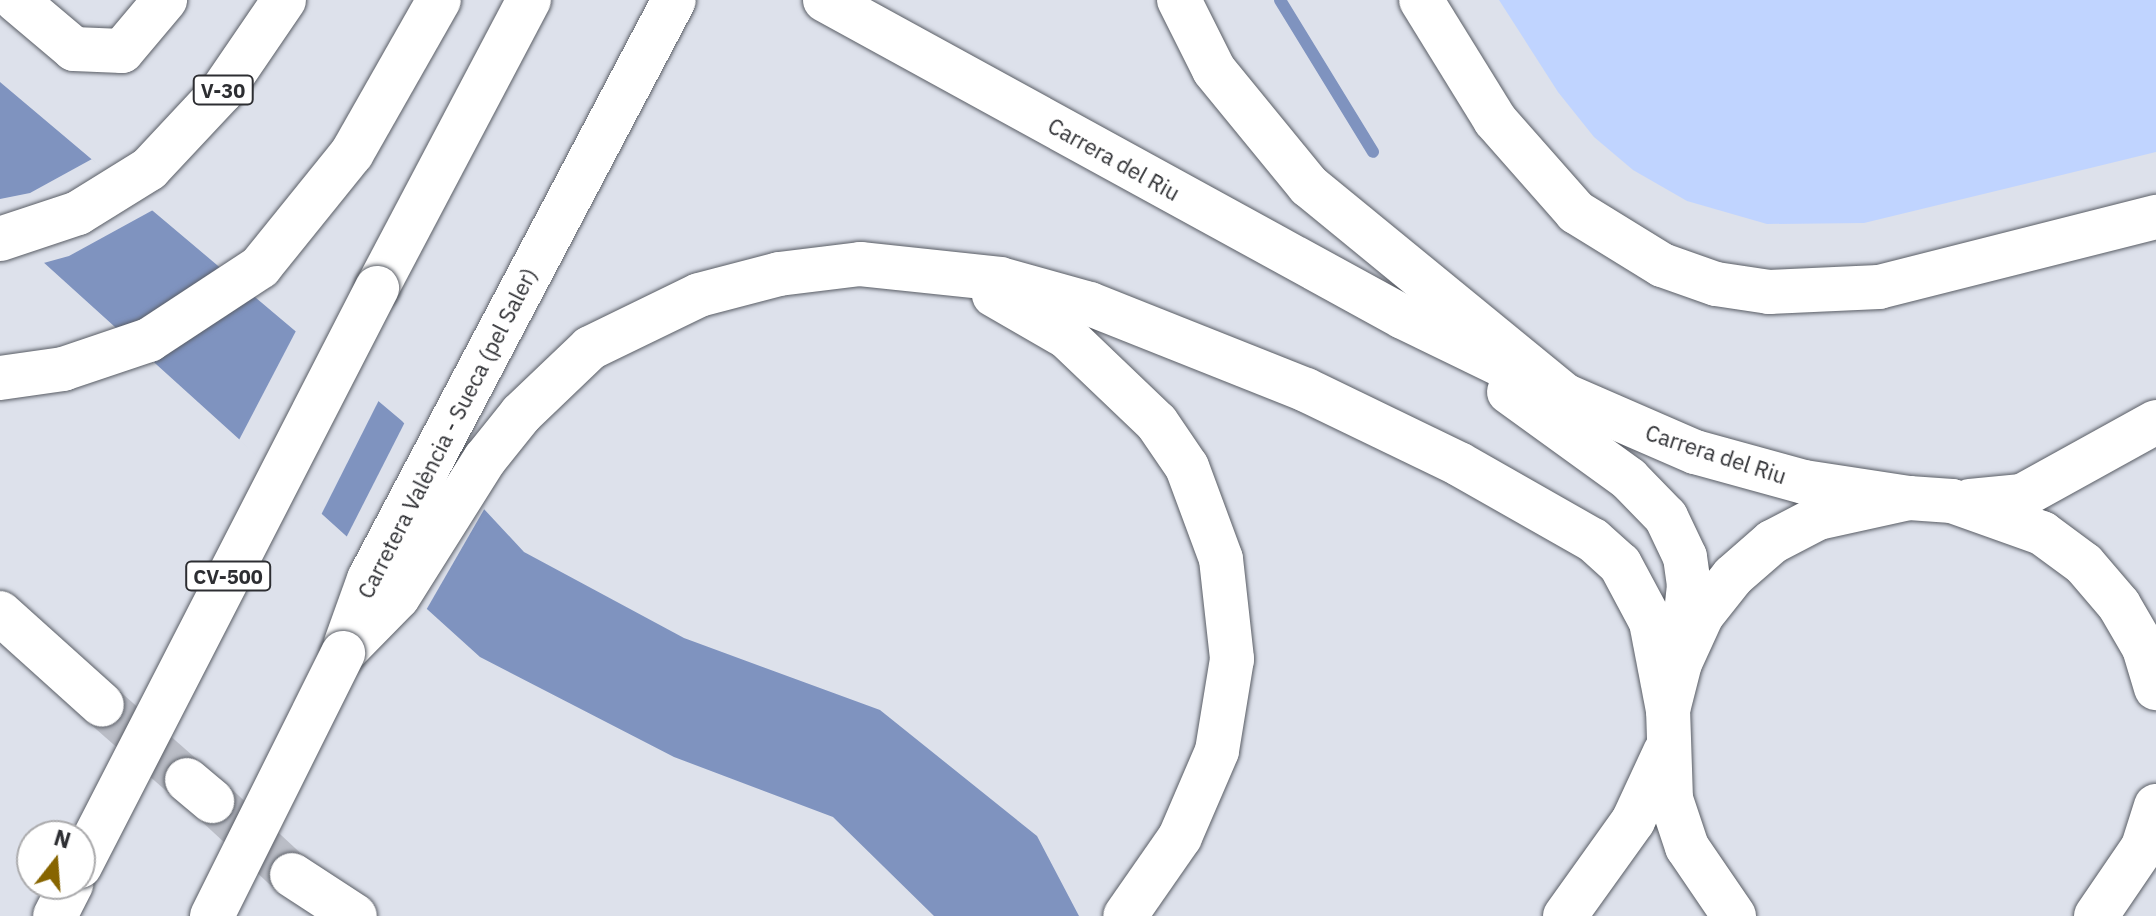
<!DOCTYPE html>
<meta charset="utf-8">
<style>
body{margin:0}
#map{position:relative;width:2156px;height:916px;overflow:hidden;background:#dde1eb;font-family:"IBM Plex Sans",sans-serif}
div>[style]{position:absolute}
.green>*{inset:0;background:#c0d4ff}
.water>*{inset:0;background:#7f93bf}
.pier>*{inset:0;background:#dde1eb}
.stream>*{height:12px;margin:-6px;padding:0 6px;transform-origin:6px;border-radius:6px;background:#7f93bf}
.highway-tunnel>*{height:44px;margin-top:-22px;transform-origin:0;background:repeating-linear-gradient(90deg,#babdc6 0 44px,transparent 0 66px)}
.roads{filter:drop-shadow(0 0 2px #595d65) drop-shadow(0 0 2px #595d65)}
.minor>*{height:44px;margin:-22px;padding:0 22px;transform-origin:22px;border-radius:22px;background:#fff}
.highway>*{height:44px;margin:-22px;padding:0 22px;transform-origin:22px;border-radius:22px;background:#fff}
.bridges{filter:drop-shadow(0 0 2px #595d65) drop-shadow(0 0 2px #595d65)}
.highway-bridge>*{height:44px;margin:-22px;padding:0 22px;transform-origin:22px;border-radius:22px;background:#fff}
span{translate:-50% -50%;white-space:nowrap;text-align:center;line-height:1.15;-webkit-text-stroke:7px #fff;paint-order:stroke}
.shield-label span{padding:2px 6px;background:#fff;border:2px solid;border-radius:6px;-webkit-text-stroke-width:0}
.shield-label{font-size:20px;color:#2d2e32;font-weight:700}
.street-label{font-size:22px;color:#2d2e32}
.north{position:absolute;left:16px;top:820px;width:80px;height:80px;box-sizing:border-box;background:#fff;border:2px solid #ababad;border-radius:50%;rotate:17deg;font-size:22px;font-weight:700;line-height:32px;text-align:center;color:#2d2e32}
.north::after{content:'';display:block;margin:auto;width:28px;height:36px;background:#876500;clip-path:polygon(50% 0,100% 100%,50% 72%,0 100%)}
</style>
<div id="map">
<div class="green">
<div style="clip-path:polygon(1499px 0,2156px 0,2156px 152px,1864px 223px,1767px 224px,1687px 201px,1633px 170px,1594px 137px,1558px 92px)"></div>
</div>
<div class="water">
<div style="clip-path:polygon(0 82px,402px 421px,524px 552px,684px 638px,880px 710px,1037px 836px,1079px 916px,934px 916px,833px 817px,674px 757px,480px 657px,0 223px)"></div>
</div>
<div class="pier">
<div style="clip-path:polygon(92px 159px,153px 210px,69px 256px,40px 264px,0 229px,0 199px,30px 193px)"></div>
<div style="clip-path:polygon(297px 329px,380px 398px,321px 515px,239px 440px)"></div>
<div style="clip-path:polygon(406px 420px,486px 506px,425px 612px,346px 538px)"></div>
</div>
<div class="stream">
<div style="left:1280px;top:0;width:178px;rotate:58.5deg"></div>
</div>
<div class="highway-tunnel">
<div style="left:102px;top:705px;width:113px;rotate:41.4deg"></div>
<div style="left:212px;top:801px;width:109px;rotate:42.8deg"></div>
</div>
<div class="roads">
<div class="minor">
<div style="left:16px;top:0;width:76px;rotate:40.2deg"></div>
<div style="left:74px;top:49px;width:48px;rotate:2.4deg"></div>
<div style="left:122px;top:51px;width:67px;rotate:-49.9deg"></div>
<div style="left:825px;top:0;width:659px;rotate:28.74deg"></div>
<div style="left:1403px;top:317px;width:181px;rotate:25.9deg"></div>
<div style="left:1566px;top:396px;width:141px;rotate:23.5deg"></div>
<div style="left:1695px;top:452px;width:113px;rotate:15.4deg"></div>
<div style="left:1804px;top:482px;width:106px;rotate:8.7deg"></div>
<div style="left:1421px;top:0;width:141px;rotate:58.3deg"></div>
<div style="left:1495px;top:120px;width:123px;rotate:48.6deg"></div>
<div style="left:1576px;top:212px;width:101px;rotate:31.6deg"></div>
<div style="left:1662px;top:265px;width:57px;rotate:19.4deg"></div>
<div style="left:1716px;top:284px;width:54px;rotate:8.6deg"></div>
<div style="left:1769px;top:292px;width:110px;rotate:-2.6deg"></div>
<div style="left:1879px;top:287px;width:286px;rotate:-14.2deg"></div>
<div style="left:1509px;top:392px;width:148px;rotate:35.9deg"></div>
<div style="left:1629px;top:479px;width:53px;rotate:45.8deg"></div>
<div style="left:1666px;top:517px;width:44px;rotate:64.6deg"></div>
<div style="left:1685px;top:557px;width:28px;rotate:82deg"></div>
<div style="left:1689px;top:585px;width:57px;rotate:96deg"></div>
<div style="left:1970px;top:501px;width:52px;rotate:-5.5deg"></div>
<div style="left:2022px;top:496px;width:153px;rotate:-28.9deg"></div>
<div style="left:1565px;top:916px;width:117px;rotate:-54.4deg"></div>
<div style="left:1633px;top:821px;width:76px;rotate:-65.1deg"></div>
<div style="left:1734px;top:916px;width:83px;rotate:-124.3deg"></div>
<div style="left:1687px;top:847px;width:51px;rotate:-108.4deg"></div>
<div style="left:1671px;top:799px;width:89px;rotate:-91.9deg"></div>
<div style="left:1668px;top:710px;width:49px;rotate:-75.7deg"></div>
<div style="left:1680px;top:663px;width:53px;rotate:-65.4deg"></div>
<div style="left:1702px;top:615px;width:50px;rotate:-51.5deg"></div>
<div style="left:1733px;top:576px;width:52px;rotate:-41.1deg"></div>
<div style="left:1772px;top:542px;width:52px;rotate:-27.6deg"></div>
<div style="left:1818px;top:518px;width:93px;rotate:-12.4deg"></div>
<div style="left:1909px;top:498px;width:43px;rotate:4deg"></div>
<div style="left:1952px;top:501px;width:96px;rotate:19.6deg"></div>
<div style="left:2042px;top:533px;width:52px;rotate:36.4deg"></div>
<div style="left:2084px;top:564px;width:54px;rotate:49.5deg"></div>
<div style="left:2119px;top:605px;width:50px;rotate:59.8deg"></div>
<div style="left:2144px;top:648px;width:42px;rotate:73.3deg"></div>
<div style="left:2096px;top:916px;width:83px;rotate:-55.7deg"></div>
<div style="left:2143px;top:847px;width:43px;rotate:-72.4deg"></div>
</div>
<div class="highway">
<div style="left:1179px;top:0;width:78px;rotate:63.4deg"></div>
<div style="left:1214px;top:70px;width:150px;rotate:50.7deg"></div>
<div style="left:1309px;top:186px;width:332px;rotate:39.3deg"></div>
<div style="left:0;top:239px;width:82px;rotate:-18.4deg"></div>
<div style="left:78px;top:213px;width:84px;rotate:-31.8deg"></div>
<div style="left:149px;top:169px;width:107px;rotate:-46.9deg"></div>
<div style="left:222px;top:91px;width:110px;rotate:-55.7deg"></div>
<div style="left:377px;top:288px;width:326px;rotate:-62.2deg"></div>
<div style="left:994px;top:295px;width:84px;rotate:29.9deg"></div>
<div style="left:1067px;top:337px;width:124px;rotate:43.7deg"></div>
<div style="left:1157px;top:423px;width:53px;rotate:55.7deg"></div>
<div style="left:1187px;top:467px;width:98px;rotate:69.7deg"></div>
<div style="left:1221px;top:559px;width:101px;rotate:83.7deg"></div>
<div style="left:1232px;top:659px;width:93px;rotate:99.3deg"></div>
<div style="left:1217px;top:751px;width:94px;rotate:113.3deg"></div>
<div style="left:1180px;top:837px;width:96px;rotate:124.8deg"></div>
<div style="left:0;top:378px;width:64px;rotate:-8.1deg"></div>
<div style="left:63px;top:369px;width:91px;rotate:-18.6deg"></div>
<div style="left:149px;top:340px;width:133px;rotate:-33.3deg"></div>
<div style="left:260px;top:267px;width:146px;rotate:-51.1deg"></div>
<div style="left:352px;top:153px;width:176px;rotate:-60.4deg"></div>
<div style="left:0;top:613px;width:137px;rotate:42deg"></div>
<div style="left:346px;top:643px;width:68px;rotate:-70.2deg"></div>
<div style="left:369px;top:579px;width:654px;rotate:-62.22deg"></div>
<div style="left:343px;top:653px;width:78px;rotate:-45.5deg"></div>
<div style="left:398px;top:597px;width:163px;rotate:-57.8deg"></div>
<div style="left:485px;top:459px;width:58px;rotate:-51.3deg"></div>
<div style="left:521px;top:414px;width:95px;rotate:-43.7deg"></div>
<div style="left:590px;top:348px;width:121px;rotate:-25.9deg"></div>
<div style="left:699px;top:295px;width:83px;rotate:-14.7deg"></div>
<div style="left:779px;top:274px;width:82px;rotate:-7deg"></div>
<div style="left:860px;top:264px;width:141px;rotate:6.1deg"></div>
<div style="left:1000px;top:279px;width:93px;rotate:15.5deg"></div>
<div style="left:1090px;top:304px;width:232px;rotate:21.7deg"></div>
<div style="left:1306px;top:390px;width:170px;rotate:25.8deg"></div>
<div style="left:1459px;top:464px;width:154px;rotate:29.6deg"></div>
<div style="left:1593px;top:540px;width:36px;rotate:42deg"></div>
<div style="left:1620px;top:564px;width:66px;rotate:61.9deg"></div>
<div style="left:1651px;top:622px;width:90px;rotate:79.1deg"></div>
<div style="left:187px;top:780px;width:33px;rotate:40deg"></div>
<div style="left:292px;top:875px;width:75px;rotate:33.1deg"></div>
<div style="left:55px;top:916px;width:36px;rotate:-63deg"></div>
</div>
</div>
<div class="bridges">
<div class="highway-bridge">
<div style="left:80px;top:866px;width:650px;rotate:-62.8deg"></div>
<div style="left:212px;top:916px;width:294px;rotate:-63.5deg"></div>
</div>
</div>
<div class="shield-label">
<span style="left:223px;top:90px">V-30</span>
<span style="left:228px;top:576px">CV-500</span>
</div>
<div class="street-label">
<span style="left:1114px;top:159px;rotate:29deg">Carrera del Riu</span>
<span style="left:447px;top:433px;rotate:-63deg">Carretera València - Sueca (pel Saler)</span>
<span style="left:1716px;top:454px;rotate:18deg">Carrera del Riu</span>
</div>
<div class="north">N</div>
</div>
